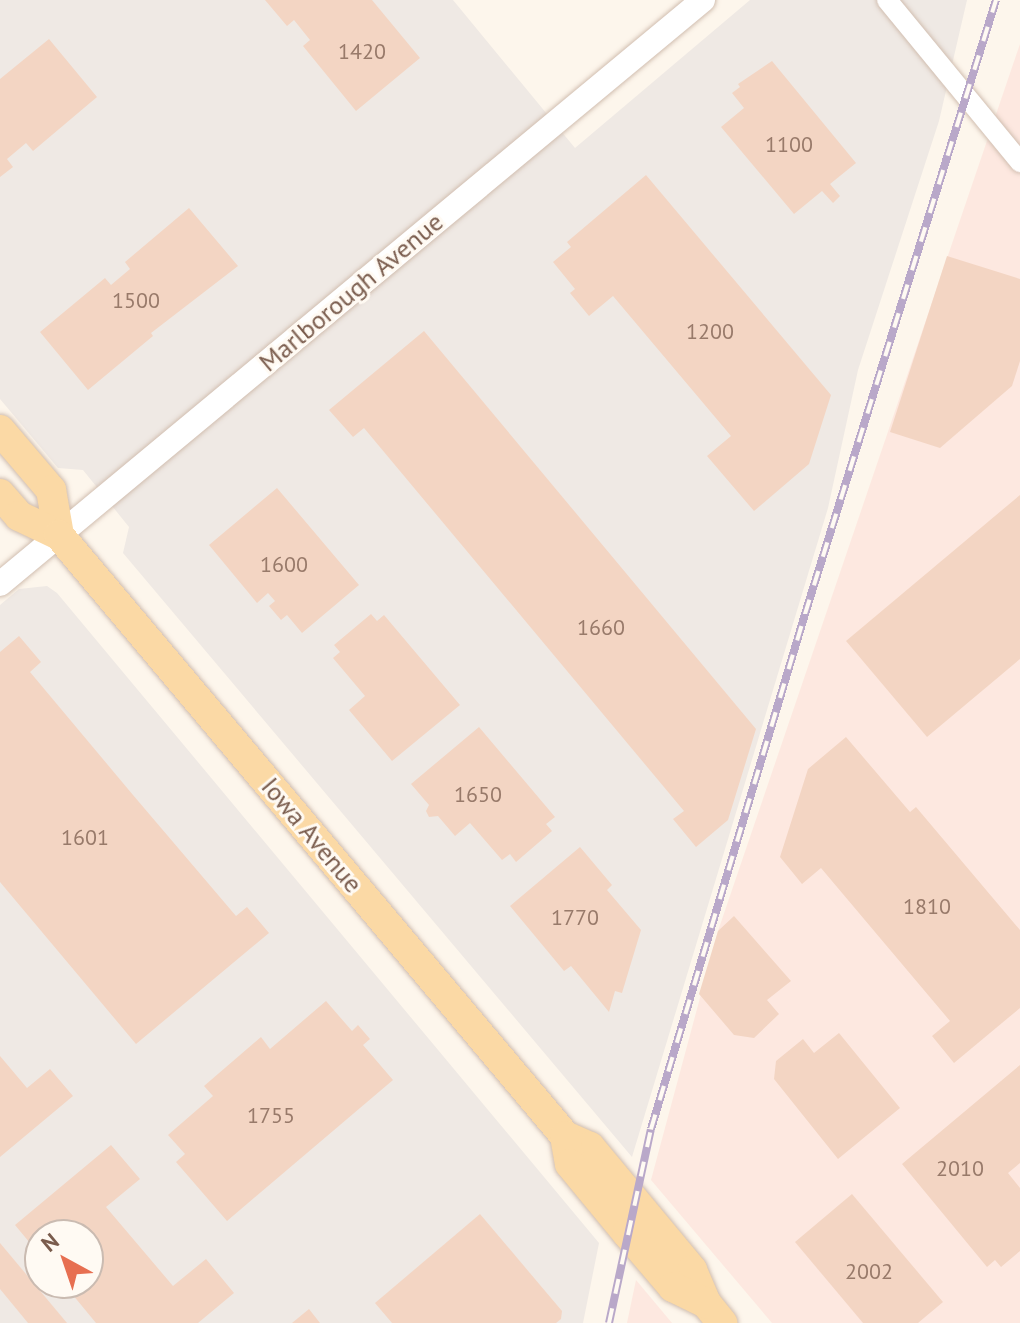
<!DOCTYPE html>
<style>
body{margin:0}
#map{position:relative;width:1020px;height:1323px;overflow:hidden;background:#fdf6ec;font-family:"PT Sans",sans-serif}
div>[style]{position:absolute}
.commercial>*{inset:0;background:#fde8e0}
.industrial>*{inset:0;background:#efe9e4}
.building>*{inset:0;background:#f3d5c3}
.roads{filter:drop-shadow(0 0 2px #d1beb0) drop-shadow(0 0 2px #d1beb0)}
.minor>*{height:20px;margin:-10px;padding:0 10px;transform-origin:10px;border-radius:10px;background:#fff}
.tertiary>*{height:24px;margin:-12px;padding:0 12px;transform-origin:12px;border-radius:12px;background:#fff}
.primary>*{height:30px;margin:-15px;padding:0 15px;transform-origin:15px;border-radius:15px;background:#fbd9a5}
.rail>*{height:8px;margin-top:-4px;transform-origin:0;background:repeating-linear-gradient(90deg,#fffaf3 0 15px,#b9a8c9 0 30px);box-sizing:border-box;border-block:2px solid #b9a8c9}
span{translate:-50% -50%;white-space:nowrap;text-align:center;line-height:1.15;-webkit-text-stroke:6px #fffaf3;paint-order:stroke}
.number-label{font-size:22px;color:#987a6a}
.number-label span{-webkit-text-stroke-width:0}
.street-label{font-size:26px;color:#7a5c4d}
.north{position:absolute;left:24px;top:1219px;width:80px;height:80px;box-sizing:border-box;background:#fffaf3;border:2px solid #cabbb1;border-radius:50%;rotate:320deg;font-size:22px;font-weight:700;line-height:32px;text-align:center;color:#7a5c4d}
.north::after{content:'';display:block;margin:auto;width:28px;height:36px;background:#e76f51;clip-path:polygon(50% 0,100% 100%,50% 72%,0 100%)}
</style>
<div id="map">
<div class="commercial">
<div style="clip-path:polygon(1020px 44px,1020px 1323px,772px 1323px,651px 1180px,718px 931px)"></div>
<div style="clip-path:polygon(636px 1280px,672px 1323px,627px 1323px)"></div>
</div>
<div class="industrial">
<div style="clip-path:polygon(0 0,453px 0,575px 148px,750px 0,967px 0,939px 121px,858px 370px,828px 508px,632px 1157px,123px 553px,129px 527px,83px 470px,58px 468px,0 399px)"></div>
<div style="clip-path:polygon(evenodd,47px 586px,57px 593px,599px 1243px,583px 1323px,0 1323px,0 605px,19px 589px,47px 586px,40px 1235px,88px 1235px,88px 1283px,40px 1283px,40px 1235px)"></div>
</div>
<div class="building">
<div style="clip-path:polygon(265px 0,372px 0,420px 58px,356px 111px,303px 46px,310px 40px,294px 20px,287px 26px)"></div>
<div style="clip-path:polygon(49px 39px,97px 97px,33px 151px,26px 143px,7px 159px,13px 167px,0 177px,0 79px)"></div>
<div style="clip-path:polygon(772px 61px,856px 163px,830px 184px,840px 196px,833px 203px,822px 191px,794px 214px,721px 127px,744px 108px,732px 93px,740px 87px,738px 84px)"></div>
<div style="clip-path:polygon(646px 175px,831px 395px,809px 464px,754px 511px,707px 456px,731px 436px,613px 296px,589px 316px,570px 293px,575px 289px,553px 262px,571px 247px,567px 242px)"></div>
<div style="clip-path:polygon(189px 208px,238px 266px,151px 333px,153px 336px,88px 390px,40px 332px,105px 278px,111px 285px,130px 269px,125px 262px)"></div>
<div style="clip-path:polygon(947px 256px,1020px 279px,1020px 361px,1012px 386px,940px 448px,890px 432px)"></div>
<div style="clip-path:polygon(424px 331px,756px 729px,728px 820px,696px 847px,673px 819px,684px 811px,364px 428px,353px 437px,329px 410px)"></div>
<div style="clip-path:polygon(277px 488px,359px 585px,302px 633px,287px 615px,281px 620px,269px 606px,275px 601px,268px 593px,257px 603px,209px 545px)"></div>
<div style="clip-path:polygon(1020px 495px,1020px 659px,927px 737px,846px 641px)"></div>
<div style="clip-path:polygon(371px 614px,377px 621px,384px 615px,460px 705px,392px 761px,349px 710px,365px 696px,333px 658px,340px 652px,334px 645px)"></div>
<div style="clip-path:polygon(19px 636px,41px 662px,30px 672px,133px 795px,236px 916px,247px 907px,269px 933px,136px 1044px,0 882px,0 652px)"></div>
<div style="clip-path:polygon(479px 727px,555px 817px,546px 824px,552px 831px,516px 862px,510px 854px,502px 860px,470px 823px,455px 836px,438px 816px,429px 817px,426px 811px,429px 805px,411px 784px)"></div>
<div style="clip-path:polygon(846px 737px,910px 812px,916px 807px,1020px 930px,1020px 1008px,954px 1063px,932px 1036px,950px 1021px,821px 868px,802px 884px,780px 857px,808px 769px)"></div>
<div style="clip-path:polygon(580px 847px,612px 885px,607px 890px,641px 930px,622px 993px,615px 991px,609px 1012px,571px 966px,564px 971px,510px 906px)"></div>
<div style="clip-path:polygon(734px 916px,791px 981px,767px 1000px,779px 1014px,754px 1038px,734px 1035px,699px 994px,718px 931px)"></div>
<div style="clip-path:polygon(326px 1001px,352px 1031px,358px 1025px,370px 1039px,363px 1045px,393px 1080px,227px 1221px,176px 1162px,185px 1154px,168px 1135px,213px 1096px,204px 1086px,261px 1037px,270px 1049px)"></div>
<div style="clip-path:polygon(839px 1033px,900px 1108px,838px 1159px,774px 1079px,776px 1061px,803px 1039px,814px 1053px)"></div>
<div style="clip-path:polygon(0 1056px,27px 1088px,50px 1069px,73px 1096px,0 1157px)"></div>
<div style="clip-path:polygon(1020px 1065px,1020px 1163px,1008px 1173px,1020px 1188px,1020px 1251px,1001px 1267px,995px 1260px,987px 1267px,902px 1164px)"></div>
<div style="clip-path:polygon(111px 1145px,140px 1179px,106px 1207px,173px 1286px,206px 1259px,234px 1293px,198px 1323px,96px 1323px,63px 1283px,88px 1283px,88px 1235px,40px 1235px,40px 1255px,15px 1225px)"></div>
<div style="clip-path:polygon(852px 1194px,943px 1302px,918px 1323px,863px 1323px,795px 1242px)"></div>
<div style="clip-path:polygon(480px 1214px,562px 1311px,561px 1319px,556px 1323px,392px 1323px,375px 1303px)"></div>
<div style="clip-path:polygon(0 1243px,67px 1323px,28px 1323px,0 1289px)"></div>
<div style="clip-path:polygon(309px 1309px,320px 1323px,292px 1323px)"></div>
</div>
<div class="roads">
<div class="minor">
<div style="left:887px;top:0;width:210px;rotate:50.6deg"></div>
</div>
<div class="tertiary">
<div style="left:0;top:584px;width:914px;rotate:-39.72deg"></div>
</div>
<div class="primary">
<div style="left:0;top:430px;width:79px;rotate:49.6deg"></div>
<div style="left:51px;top:490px;width:46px;rotate:79.9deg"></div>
<div style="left:0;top:494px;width:29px;rotate:49deg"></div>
<div style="left:19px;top:516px;width:44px;rotate:25.4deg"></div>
<div style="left:59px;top:535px;width:786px;rotate:49.9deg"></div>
<div style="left:565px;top:1136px;width:27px;rotate:24deg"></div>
<div style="left:590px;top:1147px;width:160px;rotate:50.3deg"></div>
<div style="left:692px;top:1270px;width:36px;rotate:67deg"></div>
<div style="left:706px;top:1303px;width:26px;rotate:51deg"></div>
<div style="left:565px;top:1136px;width:28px;rotate:80deg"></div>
<div style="left:570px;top:1164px;width:89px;rotate:50.4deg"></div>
<div style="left:627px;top:1233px;width:71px;rotate:49.6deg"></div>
<div style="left:673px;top:1287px;width:37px;rotate:26deg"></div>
</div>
</div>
<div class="rail">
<div style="left:609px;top:1323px;width:198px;rotate:-77.8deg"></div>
<div style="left:651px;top:1129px;width:538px;rotate:-73.35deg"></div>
<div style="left:805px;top:614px;width:643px;rotate:-72.72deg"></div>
</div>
<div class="number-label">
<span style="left:362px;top:52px">1420</span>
<span style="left:789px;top:145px">1100</span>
<span style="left:136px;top:301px">1500</span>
<span style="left:710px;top:332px">1200</span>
<span style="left:284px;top:565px">1600</span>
<span style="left:601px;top:628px">1660</span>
<span style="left:478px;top:795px">1650</span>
<span style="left:85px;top:838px">1601</span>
<span style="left:927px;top:907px">1810</span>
<span style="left:575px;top:918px">1770</span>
<span style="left:271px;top:1116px">1755</span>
<span style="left:960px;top:1169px">2010</span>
<span style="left:869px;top:1272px">2002</span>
</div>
<div class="street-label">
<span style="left:351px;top:292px;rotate:-40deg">Marlborough Avenue</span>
<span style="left:312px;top:835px;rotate:50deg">Iowa Avenue</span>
</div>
<div class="north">N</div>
</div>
